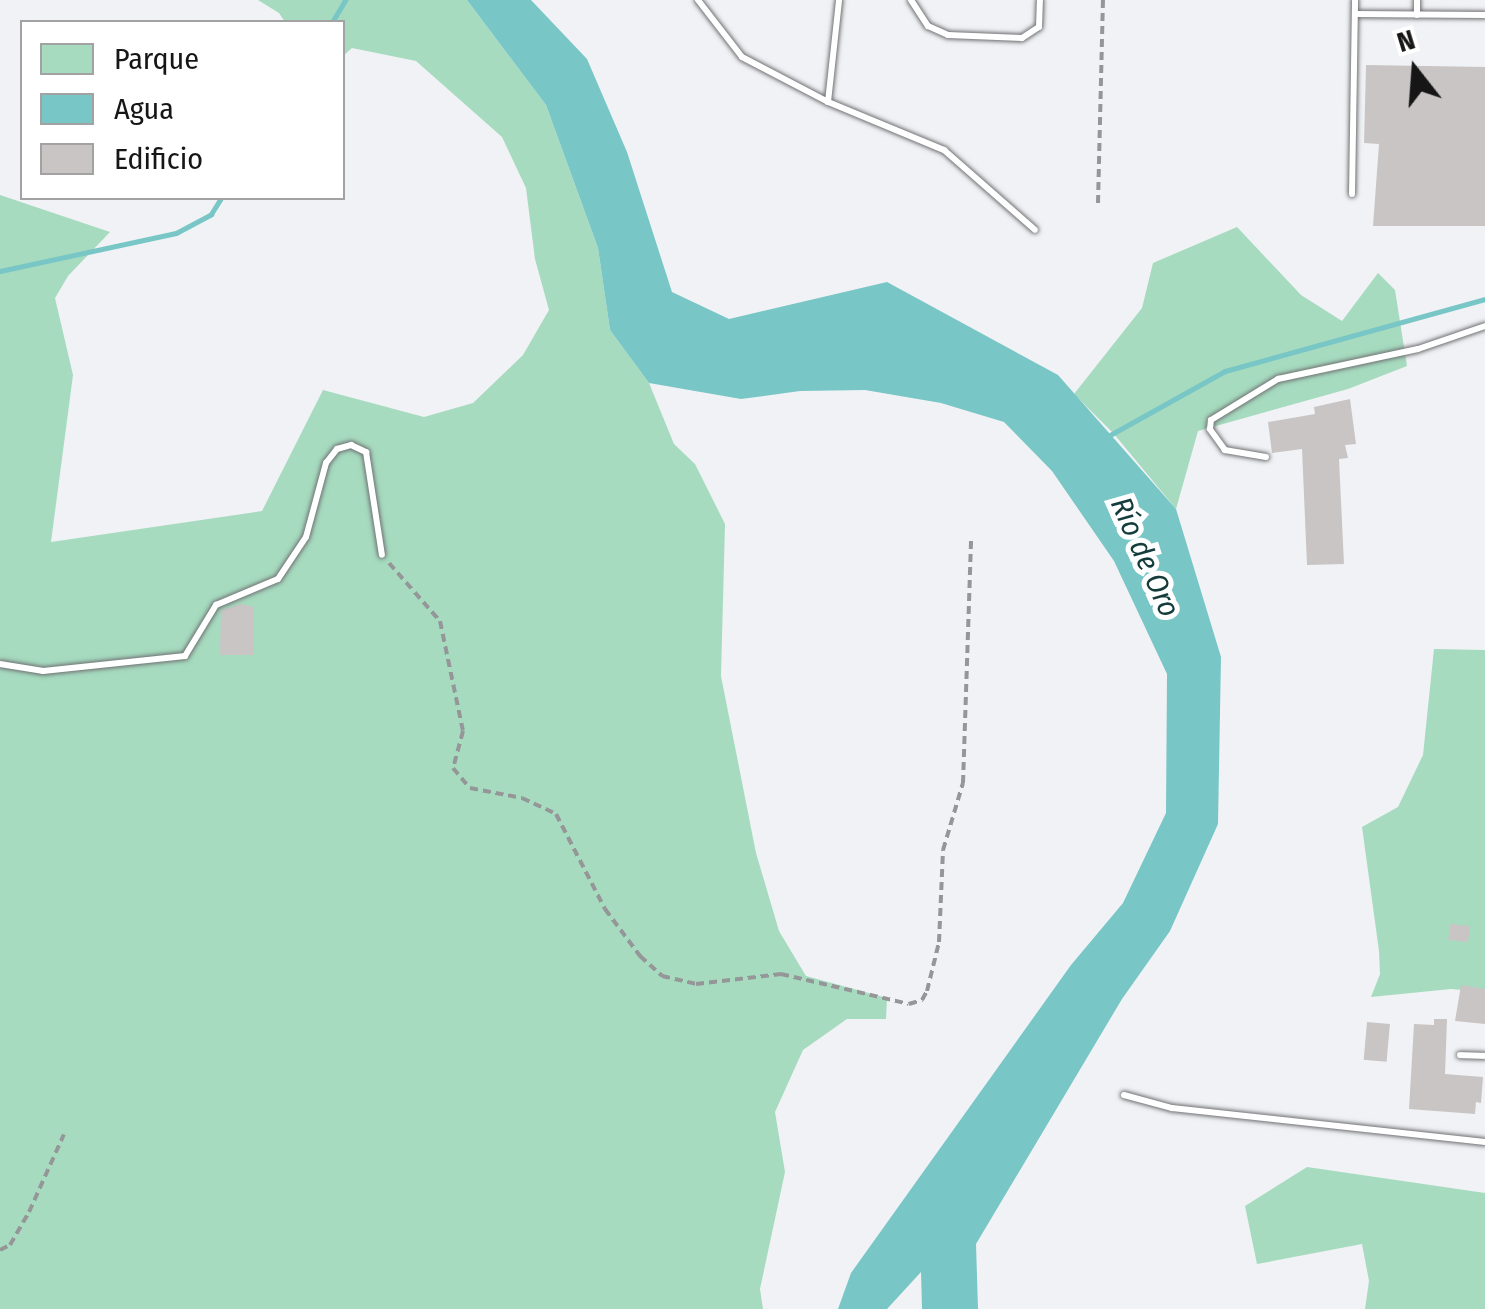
<!DOCTYPE html>
<meta charset="utf-8">
<style>
body{margin:0}
#map{position:relative;width:1485px;height:1309px;overflow:hidden;background:#f1f2f5;font-family:"Fira Sans Condensed",sans-serif}
div>[style]{position:absolute}
.green>*{inset:0;background:#a6dbbf}
.water>*{inset:0;background:#78c6c6}
.stream>*{height:5px;margin:-2.5px;padding:0 2.5px;transform-origin:2.5px;border-radius:2.5px;background:#78c6c6}
.building>*{inset:0;background:#c8c5c4;transform-origin:0 0}
.path>*{height:4px;margin-top:-2px;transform-origin:0;background:repeating-linear-gradient(90deg,#959698 0 8px,transparent 0 13px)}
.roads{filter:drop-shadow(0 0 2px #717275) drop-shadow(0 0 2px #717275)}
.service>*{height:6px;margin:-3px;padding:0 3px;transform-origin:3px;border-radius:3px;background:#fff}
span{translate:-50% -50%;white-space:nowrap;text-align:center;line-height:1.15;-webkit-text-stroke:10px #fff;paint-order:stroke}
.water-label{font-size:30px;color:#153c3c;font-style:italic}
.legend{position:absolute;left:20px;top:20px;width:325px;height:180px;box-sizing:border-box;background:#fff;border:2px solid #a2a2a2;margin:0;padding:12px 18px;list-style:none;font-size:30px;color:#161617}
.legend li{display:flex;align-items:center;gap:20px;height:50px}
.legend b{width:50px;border:2px solid #a2a2a2}
.north{position:absolute;left:1365px;top:20px;width:100px;height:100px;-webkit-text-stroke:8px #fff;paint-order:stroke;rotate:343deg;font-size:28px;font-weight:700;line-height:40px;text-align:center;color:#161617}
.north::after{content:'';display:block;margin:auto;width:35px;height:45px;background:#161617;clip-path:polygon(50% 0,100% 100%,50% 72%,0 100%)}
</style>
<div id="map">
<div class="green">
<div style="clip-path:polygon(258px 0,467px 0,546px 105px,598px 248px,610px 330px,649px 383px,674px 444px,695px 464px,725px 524px,721px 676px,756px 853px,779px 931px,806px 976px,887px 998px,886px 1019px,847px 1019px,803px 1050px,775px 1112px,785px 1172px,760px 1289px,763px 1309px,0 1309px,0 195px,110px 232px,68px 276px,55px 298px,73px 375px,51px 542px,262px 511px,323px 390px,424px 417px,473px 403px,523px 355px,549px 310px,535px 259px,526px 188px,502px 137px,416px 61px,352px 48px,343px 56px,342px 22px,285px 22px,279px 13px)"></div>
<div style="clip-path:polygon(1237px 227px,1301px 295px,1342px 321px,1378px 273px,1395px 290px,1407px 366px,1348px 389px,1198px 431px,1176px 509px,1114px 434px,1074px 394px,1142px 308px,1153px 263px)"></div>
<div style="clip-path:polygon(1434px 649px,1485px 650px,1485px 992px,1451px 989px,1371px 997px,1380px 974px,1379px 951px,1362px 827px,1398px 807px,1423px 755px)"></div>
<div style="clip-path:polygon(1307px 1167px,1485px 1193px,1485px 1309px,1365px 1309px,1369px 1281px,1362px 1244px,1257px 1264px,1245px 1206px)"></div>
</div>
<div class="water">
<div style="clip-path:polygon(467px 0,531px 0,587px 59px,627px 152px,672px 292px,729px 319px,887px 282px,1058px 375px,1176px 509px,1221px 657px,1218px 824px,1170px 931px,1122px 999px,976px 1244px,978px 1309px,922px 1309px,921px 1272px,887px 1309px,838px 1309px,851px 1273px,1071px 965px,1123px 903px,1166px 813px,1167px 674px,1114px 561px,1052px 471px,1004px 422px,941px 403px,865px 390px,800px 391px,741px 399px,649px 383px,610px 330px,598px 248px,546px 105px)"></div>
</div>
<div class="stream">
<div style="left:332px;top:22px;width:26px;rotate:-59deg"></div>
<div style="left:0;top:271px;width:180px;rotate:-12.2deg"></div>
<div style="left:176px;top:233px;width:40px;rotate:-28deg"></div>
<div style="left:211px;top:214px;width:19px;rotate:-58deg"></div>
<div style="left:1110px;top:435px;width:132px;rotate:-29.1deg"></div>
<div style="left:1225px;top:371px;width:270px;rotate:-15.5deg"></div>
</div>
<div class="building">
<div style="clip-path:polygon(1366px 65px,1485px 67px,1485px 226px,1373px 226px,1379px 144px,1364px 143px)"></div>
<div style="clip-path:polygon(1350px 399px,1356px 444px,1345px 445px,1348px 458px,1339px 459px,1344px 564px,1307px 565px,1302px 449px,1272px 453px,1268px 422px,1315px 414px,1314px 407px)"></div>
<div style="clip-path:polygon(242px 604px,254px 607px,254px 655px,220px 655px,221px 610px)"></div>
<div style="left:1450px;top:924px;width:20px;height:16px;rotate:6deg"></div>
<div style="clip-path:polygon(1461px 985px,1485px 989px,1485px 1024px,1455px 1021px)"></div>
<div style="clip-path:polygon(1434px 1019px,1447px 1019px,1445px 1074px,1483px 1077px,1481px 1103px,1476px 1102px,1475px 1114px,1409px 1109px,1414px 1024px,1434px 1025px)"></div>
<div style="left:1367px;top:1022px;width:23px;height:38px;rotate:5deg"></div>
</div>
<div class="path">
<div style="left:1098px;top:203px;width:203px;rotate:-88.6deg"></div>
<div style="left:389px;top:563px;width:77px;rotate:48.7deg"></div>
<div style="left:440px;top:621px;width:112px;rotate:78.2deg"></div>
<div style="left:463px;top:731px;width:38px;rotate:105deg"></div>
<div style="left:453px;top:768px;width:26px;rotate:50deg"></div>
<div style="left:470px;top:788px;width:53px;rotate:10.9deg"></div>
<div style="left:522px;top:798px;width:38px;rotate:25deg"></div>
<div style="left:556px;top:814px;width:107px;rotate:62.7deg"></div>
<div style="left:605px;top:909px;width:59px;rotate:53.3deg"></div>
<div style="left:640px;top:956px;width:30px;rotate:42deg"></div>
<div style="left:662px;top:976px;width:35px;rotate:13deg"></div>
<div style="left:696px;top:984px;width:86px;rotate:-6.7deg"></div>
<div style="left:781px;top:974px;width:131px;rotate:13.2deg"></div>
<div style="left:909px;top:1004px;width:14px;rotate:-17deg"></div>
<div style="left:922px;top:1000px;width:10px;rotate:-61deg"></div>
<div style="left:927px;top:991px;width:50px;rotate:-76.2deg"></div>
<div style="left:939px;top:942px;width:92px;rotate:-87.5deg"></div>
<div style="left:943px;top:850px;width:70px;rotate:-73.4deg"></div>
<div style="left:963px;top:783px;width:246px;rotate:-88.1deg"></div>
<div style="left:0;top:1250px;width:11px;rotate:-27deg"></div>
<div style="left:10px;top:1245px;width:38px;rotate:-60deg"></div>
<div style="left:29px;top:1212px;width:85px;rotate:-65.8deg"></div>
</div>
<div class="roads">
<div class="service">
<div style="left:698px;top:0;width:72px;rotate:52.3deg"></div>
<div style="left:742px;top:57px;width:97px;rotate:27.6deg"></div>
<div style="left:828px;top:102px;width:126px;rotate:22.5deg"></div>
<div style="left:944px;top:150px;width:121px;rotate:41.3deg"></div>
<div style="left:911px;top:0;width:31px;rotate:57deg"></div>
<div style="left:928px;top:26px;width:22px;rotate:24deg"></div>
<div style="left:948px;top:35px;width:74px;rotate:2.3deg"></div>
<div style="left:1022px;top:38px;width:20px;rotate:-33deg"></div>
<div style="left:1039px;top:27px;width:27px;rotate:-88deg"></div>
<div style="left:1417px;top:0;width:15px;rotate:90deg"></div>
<div style="left:1355px;top:14px;width:130px;rotate:0.4deg"></div>
<div style="left:828px;top:102px;width:103px;rotate:-83.8deg"></div>
<div style="left:1352px;top:194px;width:194px;rotate:-89.1deg"></div>
<div style="left:1266px;top:457px;width:42px;rotate:-170.3deg"></div>
<div style="left:1225px;top:450px;width:26px;rotate:-126deg"></div>
<div style="left:1210px;top:429px;width:9px;rotate:-84deg"></div>
<div style="left:1211px;top:420px;width:79px;rotate:-31.5deg"></div>
<div style="left:1278px;top:379px;width:143px;rotate:-12.1deg"></div>
<div style="left:1418px;top:349px;width:71px;rotate:-18.9deg"></div>
<div style="left:0;top:664px;width:44px;rotate:9.2deg"></div>
<div style="left:43px;top:671px;width:143px;rotate:-6deg"></div>
<div style="left:185px;top:656px;width:60px;rotate:-58.7deg"></div>
<div style="left:216px;top:605px;width:67px;rotate:-22.8deg"></div>
<div style="left:278px;top:579px;width:50px;rotate:-56.3deg"></div>
<div style="left:306px;top:537px;width:77px;rotate:-74.9deg"></div>
<div style="left:326px;top:463px;width:18px;rotate:-52deg"></div>
<div style="left:337px;top:449px;width:15px;rotate:-16deg"></div>
<div style="left:351px;top:445px;width:17px;rotate:25deg"></div>
<div style="left:366px;top:452px;width:104px;rotate:81.2deg"></div>
<div style="left:1460px;top:1055px;width:25px;rotate:2deg"></div>
<div style="left:1124px;top:1095px;width:50px;rotate:15.2deg"></div>
<div style="left:1172px;top:1108px;width:315px;rotate:6.2deg"></div>
</div>
</div>
<div class="water-label">
<span style="left:1145px;top:557px;rotate:66deg">Río de Oro</span>
</div>
<ul class="legend">
<li><b style="height:28px;background:#a6dbbf"></b>Parque</li>
<li><b style="height:28px;background:#78c6c6"></b>Agua</li>
<li><b style="height:28px;background:#c8c5c4"></b>Edificio</li>
</ul>
<div class="north">N</div>
</div>
